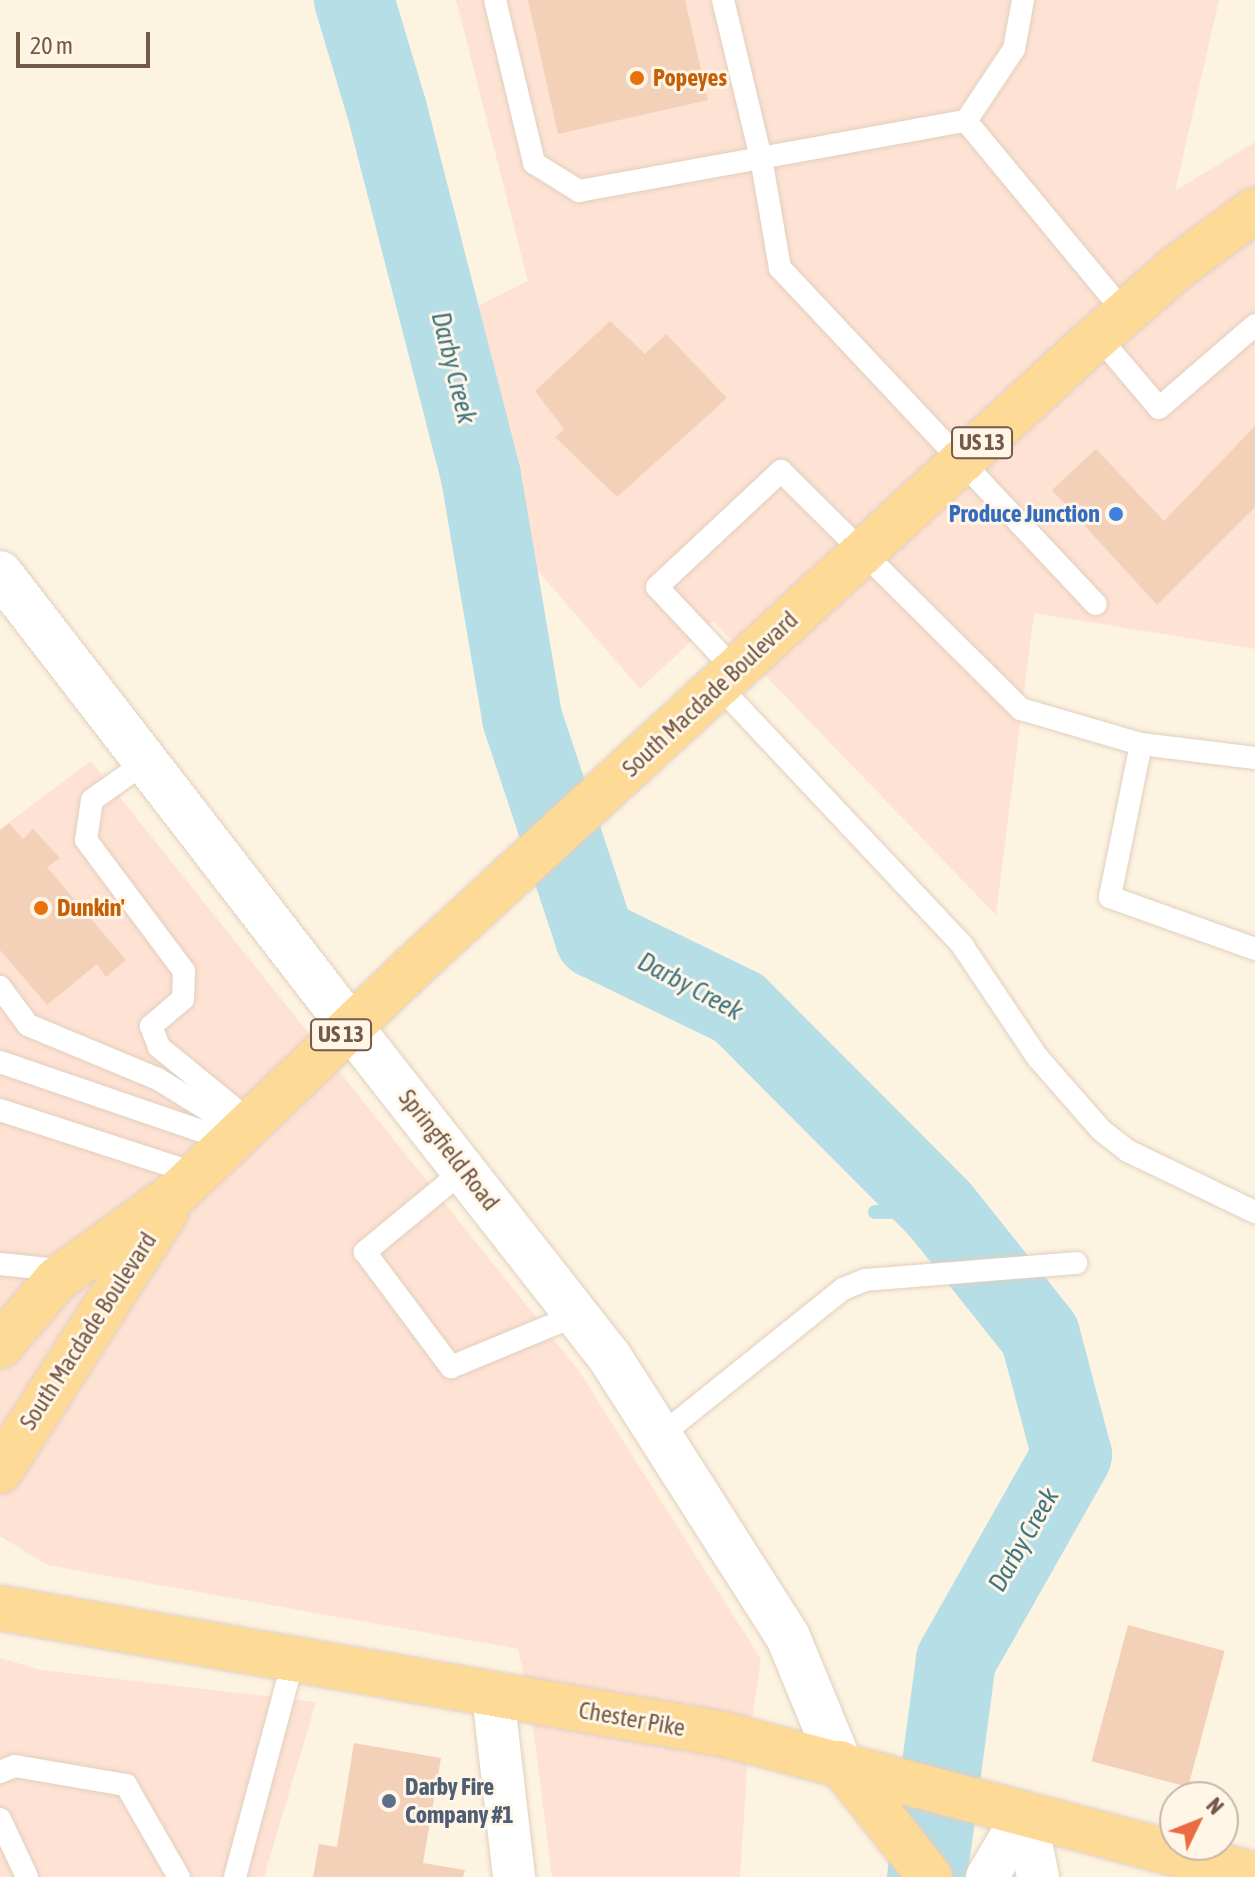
<!DOCTYPE html>
<style>
body{margin:0}
#map{position:relative;width:1255px;height:1877px;overflow:hidden;background:#fdf3e1;font-family:"Asap Condensed",sans-serif}
div>[style]{position:absolute}
.commercial>*{inset:0;background:#fee2d4}
.stream>*{height:14px;margin:-7px;padding:0 7px;transform-origin:7px;border-radius:7px;background:#b5dee7}
.river>*{height:80px;margin:-40px;padding:0 40px;transform-origin:40px;border-radius:40px;background:#b5dee7}
.building>*{inset:0;background:#f3d1b8;transform-origin:0 0}
.roads{filter:drop-shadow(0 0 2px #e1cfbd) drop-shadow(0 0 2px #e1cfbd)}
.service>*{height:22px;margin:-11px;padding:0 11px;transform-origin:11px;border-radius:11px;background:#fff}
.minor>*{height:42px;margin:-21px;padding:0 21px;transform-origin:21px;border-radius:21px;background:#fff}
.tertiary>*{height:44px;margin:-22px;padding:0 22px;transform-origin:22px;border-radius:22px;background:#fff}
.secondary>*{height:44px;margin:-22px;padding:0 22px;transform-origin:22px;border-radius:22px;background:#fff}
.primary>*{height:44px;margin:-22px;padding:0 22px;transform-origin:22px;border-radius:22px;background:#feda97}
.dots>*{width:22px;height:22px;translate:-50% -50%;box-sizing:border-box;border:4px solid #fff6e8;border-radius:50%}
span{translate:-50% -50%;white-space:nowrap;text-align:center;line-height:1.15;-webkit-text-stroke:6px #fff6e8;paint-order:stroke}
.shield-label span{padding:2px 6px;background:#fff6e8;border:2px solid;border-radius:6px;-webkit-text-stroke-width:0}
.shield-label{font-size:22px;color:#755947;font-weight:700}
.food-label{font-size:24px;color:#c56008;font-weight:700}
.left{translate:0 -50%;text-align:left}
.shop-label{font-size:24px;color:#366cbe;font-weight:700}
.right{translate:-100% -50%;text-align:right}
.street-label{font-size:24px;color:#755947}
.service-label{font-size:24px;color:#4e5e75;font-weight:700}
.water-label{font-size:26px;color:#3e7582;font-style:italic}
.north{position:absolute;left:1159px;top:1781px;width:80px;height:80px;box-sizing:border-box;background:#fff6e8;border:2px solid #c8b7a8;border-radius:50%;rotate:47deg;font-size:22px;font-weight:700;line-height:32px;text-align:center;color:#755947}
.north::after{content:'';display:block;margin:auto;width:28px;height:36px;background:#eb6c42;clip-path:polygon(50% 0,100% 100%,50% 72%,0 100%)}
.scale{position:absolute;left:16px;top:32px;width:134px;height:36px;box-sizing:border-box;border:4px solid #755947;border-top:0;padding-left:10px;font-size:24px;line-height:28px;white-space:nowrap;color:#755947;-webkit-text-stroke:6px #fff6e8;paint-order:stroke}
</style>
<div id="map">
<div class="commercial">
<div style="clip-path:polygon(456px 0,1219px 0,1175px 191px,1255px 142px,1255px 649px,1034px 613px,996px 915px,713px 621px,640px 689px,528px 559px,470px 310px,528px 281px)"></div>
<div style="clip-path:polygon(91px 761px,579px 1371px,761px 1659px,749px 1740px,740px 1877px,552px 1877px,530px 1702px,518px 1649px,47px 1565px,0 1536px,0 829px)"></div>
<div style="clip-path:polygon(0 1658px,41px 1670px,316px 1702px,264px 1877px,0 1877px)"></div>
</div>
<div class="stream">
<div style="left:875px;top:1212px;width:66px;rotate:-0.9deg"></div>
</div>
<div class="river">
<div style="left:354px;top:0;width:115px;rotate:73.3deg"></div>
<div style="left:387px;top:110px;width:379px;rotate:75.6deg"></div>
<div style="left:481px;top:477px;width:244px;rotate:80.3deg"></div>
<div style="left:522px;top:718px;width:232px;rotate:71.6deg"></div>
<div style="left:595px;top:938px;width:160px;rotate:25.9deg"></div>
<div style="left:739px;top:1008px;width:286px;rotate:45.1deg"></div>
<div style="left:941px;top:1211px;width:159px;rotate:51.4deg"></div>
<div style="left:1040px;top:1335px;width:124px;rotate:75.1deg"></div>
<div style="left:1072px;top:1455px;width:236px;rotate:119.5deg"></div>
<div style="left:956px;top:1660px;width:219px;rotate:97.6deg"></div>
</div>
<div class="building">
<div style="clip-path:polygon(528px 0,685px 0,708px 100px,558px 134px)"></div>
<div style="clip-path:polygon(610px 321px,645px 354px,666px 334px,727px 398px,617px 497px,555px 437px,564px 429px,535px 391px)"></div>
<div style="clip-path:polygon(1255px 426px,1255px 507px,1157px 605px,1052px 490px,1096px 449px,1164px 521px)"></div>
<div style="clip-path:polygon(9px 823px,23px 839px,33px 829px,60px 858px,47px 867px,126px 960px,106px 977px,97px 964px,47px 1005px,0 950px,0 831px)"></div>
<div style="left:1128px;top:1625px;width:100px;height:141px;rotate:15deg"></div>
<div style="clip-path:polygon(354px 1743px,441px 1758px,423px 1863px,465px 1870px,463px 1877px,313px 1877px,319px 1844px,337px 1847px)"></div>
</div>
<div class="roads">
<div class="service">
<div style="left:495px;top:0;width:168px;rotate:76.5deg"></div>
<div style="left:534px;top:163px;width:53px;rotate:31.9deg"></div>
<div style="left:579px;top:191px;width:393px;rotate:-10.3deg"></div>
<div style="left:723px;top:0;width:163px;rotate:76.5deg"></div>
<div style="left:761px;top:158px;width:112px;rotate:80.2deg"></div>
<div style="left:780px;top:268px;width:461px;rotate:46.8deg"></div>
<div style="left:1023px;top:0;width:50px;rotate:100.4deg"></div>
<div style="left:1014px;top:49px;width:87px;rotate:123.7deg"></div>
<div style="left:966px;top:121px;width:249px;rotate:50.4deg"></div>
<div style="left:1098px;top:336px;width:94px;rotate:49.7deg"></div>
<div style="left:1159px;top:408px;width:127px;rotate:-40.8deg"></div>
<div style="left:736px;top:671px;width:115px;rotate:-133.2deg"></div>
<div style="left:657px;top:587px;width:170px;rotate:-43.1deg"></div>
<div style="left:781px;top:471px;width:338px;rotate:44.8deg"></div>
<div style="left:1021px;top:709px;width:125px;rotate:16.3deg"></div>
<div style="left:1141px;top:744px;width:115px;rotate:7deg"></div>
<div style="left:719px;top:686px;width:355px;rotate:46.8deg"></div>
<div style="left:962px;top:945px;width:136px;rotate:56.1deg"></div>
<div style="left:1038px;top:1058px;width:96px;rotate:48.8deg"></div>
<div style="left:1101px;top:1130px;width:34px;rotate:38deg"></div>
<div style="left:1128px;top:1151px;width:141px;rotate:25.7deg"></div>
<div style="left:1141px;top:744px;width:156px;rotate:101.5deg"></div>
<div style="left:1110px;top:897px;width:154px;rotate:19.7deg"></div>
<div style="left:147px;top:761px;width:67px;rotate:144.7deg"></div>
<div style="left:92px;top:800px;width:40px;rotate:98.5deg"></div>
<div style="left:86px;top:840px;width:164px;rotate:53.2deg"></div>
<div style="left:184px;top:971px;width:28px;rotate:92deg"></div>
<div style="left:183px;top:999px;width:42px;rotate:139.8deg"></div>
<div style="left:151px;top:1026px;width:22px;rotate:69deg"></div>
<div style="left:159px;top:1047px;width:119px;rotate:39.2deg"></div>
<div style="left:0;top:987px;width:47px;rotate:53.6deg"></div>
<div style="left:28px;top:1025px;width:141px;rotate:22.6deg"></div>
<div style="left:158px;top:1079px;width:99px;rotate:31.8deg"></div>
<div style="left:0;top:1062px;width:244px;rotate:18.9deg"></div>
<div style="left:0;top:1110px;width:207px;rotate:18deg"></div>
<div style="left:464px;top:1170px;width:129px;rotate:140.4deg"></div>
<div style="left:365px;top:1252px;width:144px;rotate:53.2deg"></div>
<div style="left:451px;top:1367px;width:139px;rotate:-22.5deg"></div>
<div style="left:0;top:1264px;width:68px;rotate:5.9deg"></div>
<div style="left:660px;top:1436px;width:235px;rotate:-38.8deg"></div>
<div style="left:843px;top:1289px;width:24px;rotate:-22deg"></div>
<div style="left:865px;top:1280px;width:212px;rotate:-4.6deg"></div>
<div style="left:0;top:1772px;width:16px;rotate:-22deg"></div>
<div style="left:15px;top:1766px;width:113px;rotate:9.7deg"></div>
<div style="left:126px;top:1785px;width:106px;rotate:60.1deg"></div>
<div style="left:0;top:1819px;width:64px;rotate:65deg"></div>
<div style="left:235px;top:1877px;width:224px;rotate:-75deg"></div>
</div>
<div class="minor">
<div style="left:493px;top:1695px;width:183px;rotate:83.4deg"></div>
<div style="left:1025px;top:1813px;width:65px;rotate:78.5deg"></div>
<div style="left:987px;top:1877px;width:74px;rotate:-59.3deg"></div>
</div>
<div class="tertiary">
<div style="left:350px;top:1026px;width:420px;rotate:51.9deg"></div>
<div style="left:609px;top:1356px;width:333px;rotate:57.5deg"></div>
<div style="left:788px;top:1637px;width:136px;rotate:67.6deg"></div>
</div>
<div class="secondary">
<div style="left:0;top:573px;width:572px;rotate:52.31deg"></div>
</div>
<div class="primary">
<div style="left:0;top:1346px;width:87px;rotate:-49.7deg"></div>
<div style="left:56px;top:1280px;width:150px;rotate:-35.8deg"></div>
<div style="left:178px;top:1192px;width:324px;rotate:-43.7deg"></div>
<div style="left:412px;top:968px;width:906px;rotate:-42.67deg"></div>
<div style="left:1078px;top:354px;width:134px;rotate:-41.1deg"></div>
<div style="left:1179px;top:266px;width:94px;rotate:-36.4deg"></div>
<div style="left:0;top:1471px;width:308px;rotate:-57.4deg"></div>
<div style="left:0;top:1608px;width:734px;rotate:9.89deg"></div>
<div style="left:723px;top:1734px;width:550px;rotate:14.84deg"></div>
<div style="left:840px;top:1763px;width:145px;rotate:51.7deg"></div>
</div>
</div>
<div class="dots">
<div style="left:637px;top:78px;background:#e8710a"></div>
<div style="left:1116px;top:514px;background:#3f7fe0"></div>
<div style="left:41px;top:908px;background:#e8710a"></div>
<div style="left:389px;top:1801px;background:#5c6f8a"></div>
</div>
<div class="shield-label">
<span style="left:982px;top:443px">US 13</span>
<span style="left:341px;top:1035px">US 13</span>
</div>
<div class="food-label">
<span class="left" style="left:653px;top:78px">Popeyes</span>
<span class="left" style="left:57px;top:908px">Dunkin'</span>
</div>
<div class="shop-label">
<span class="right" style="left:1100px;top:514px">Produce Junction</span>
</div>
<div class="street-label">
<span style="left:710px;top:694px;rotate:-43deg">South Macdade Boulevard</span>
<span style="left:449px;top:1150px;rotate:52deg">Springfield Road</span>
<span style="left:88px;top:1331px;rotate:-57deg">South Macdade Boulevard</span>
<span style="left:632px;top:1719px;rotate:10deg">Chester Pike</span>
</div>
<div class="service-label">
<span class="left" style="left:405px;top:1801px">Darby Fire<br>Company #1</span>
</div>
<div class="water-label">
<span style="left:453px;top:368px;rotate:76deg">Darby Creek</span>
<span style="left:690px;top:987px;rotate:28deg">Darby Creek</span>
<span style="left:1024px;top:1540px;rotate:-60deg">Darby Creek</span>
</div>
<div class="north">N</div>
<div class="scale">20 m</div>
</div>
